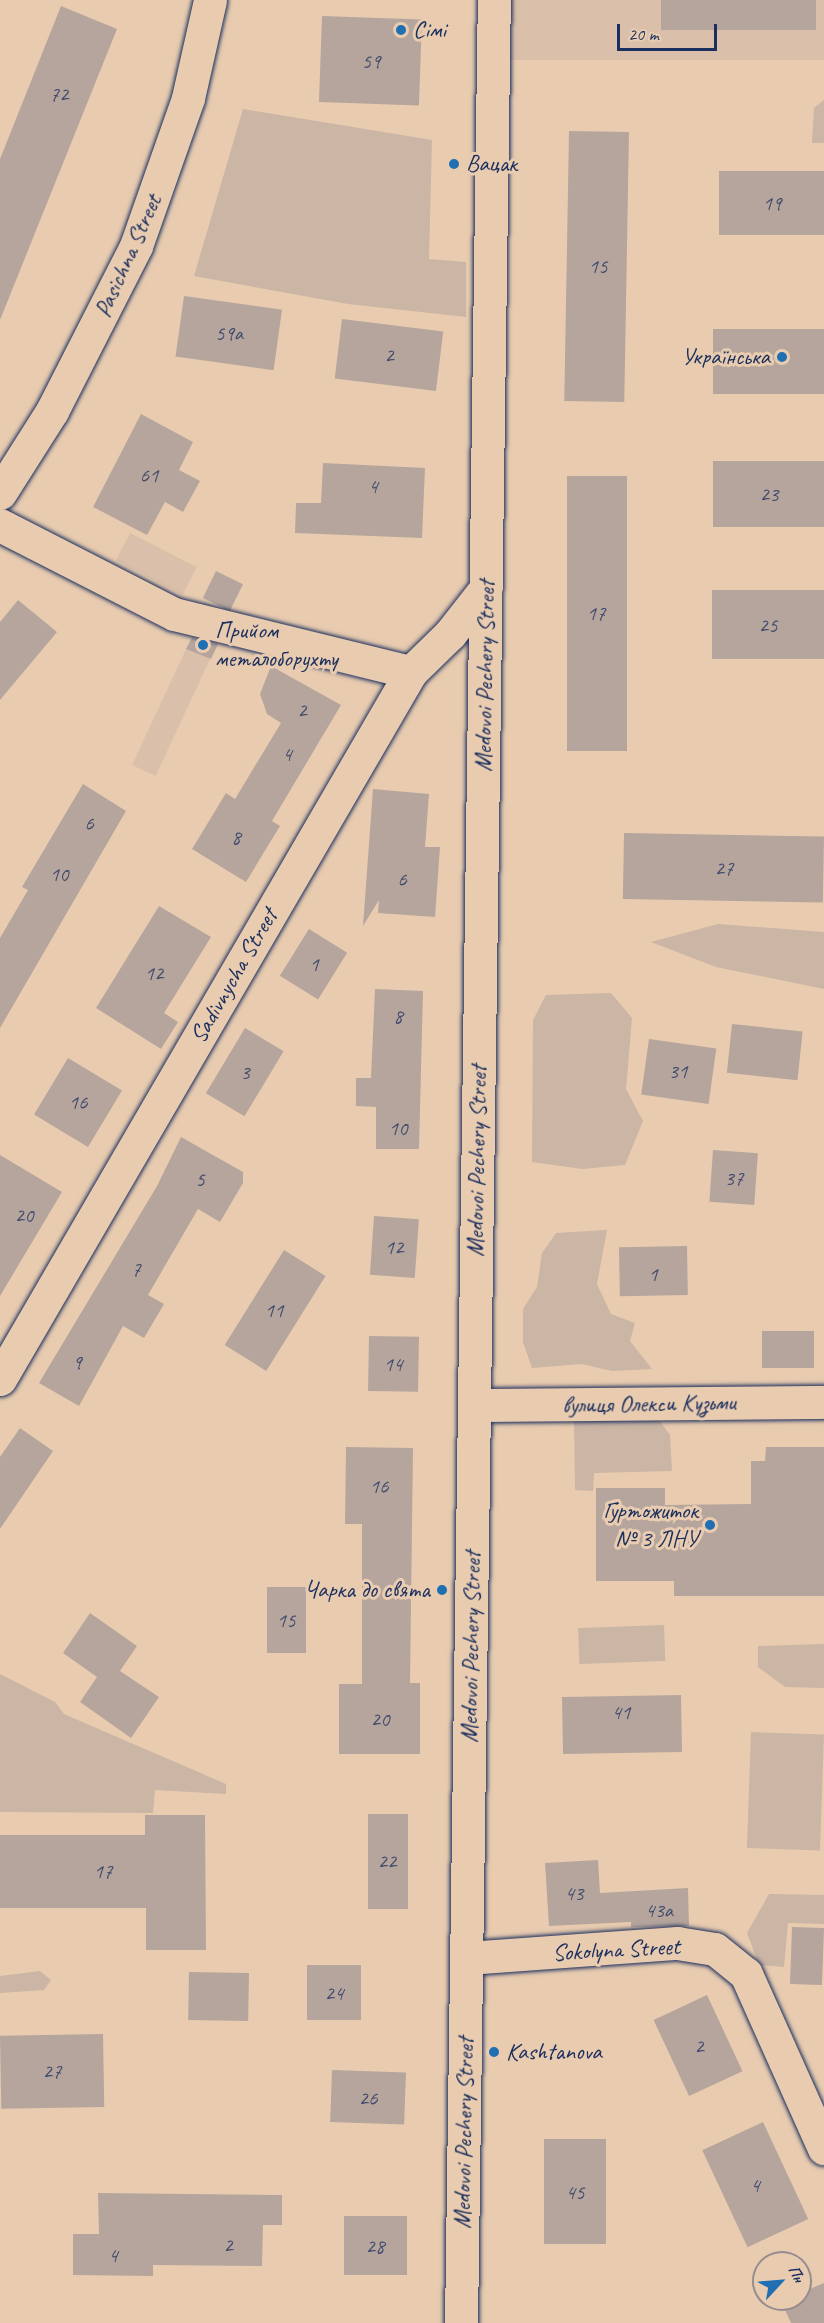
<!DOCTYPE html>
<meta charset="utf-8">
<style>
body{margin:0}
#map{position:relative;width:824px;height:2323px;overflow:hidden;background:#e9ccb0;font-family:Caveat,sans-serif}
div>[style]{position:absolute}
.built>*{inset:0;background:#dac0aa;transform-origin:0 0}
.green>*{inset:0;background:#cbb5a4;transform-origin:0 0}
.building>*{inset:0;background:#b6a59c;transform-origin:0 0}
.roads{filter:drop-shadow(0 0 2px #1b2f5e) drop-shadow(0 0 2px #1b2f5e)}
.street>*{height:33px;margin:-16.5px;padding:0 16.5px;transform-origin:16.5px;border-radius:16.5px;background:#e9ccb0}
.secondary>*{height:33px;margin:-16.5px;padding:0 16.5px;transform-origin:16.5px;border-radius:16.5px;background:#e9ccb0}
.dots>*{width:16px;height:16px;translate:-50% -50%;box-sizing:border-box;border:3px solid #e9ccb0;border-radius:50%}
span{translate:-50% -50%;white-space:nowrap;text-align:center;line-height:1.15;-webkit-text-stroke:6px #e9ccb0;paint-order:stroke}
.number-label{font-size:21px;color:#424c6e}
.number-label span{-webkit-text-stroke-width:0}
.poi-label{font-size:24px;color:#1b2f5e}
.left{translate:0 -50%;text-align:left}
.right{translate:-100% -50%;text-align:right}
.street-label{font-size:24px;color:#1b2f5e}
.north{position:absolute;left:752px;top:2251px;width:60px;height:60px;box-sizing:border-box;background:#e9ccb0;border:2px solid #978d8f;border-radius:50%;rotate:64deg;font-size:16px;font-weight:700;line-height:24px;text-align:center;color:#1b2f5e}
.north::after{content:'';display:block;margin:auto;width:21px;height:27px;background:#1f6fb2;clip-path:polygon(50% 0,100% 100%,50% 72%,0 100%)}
.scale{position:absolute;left:617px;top:24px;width:100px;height:27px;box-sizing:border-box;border:3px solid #1b2f5e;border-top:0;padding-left:8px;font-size:18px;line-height:21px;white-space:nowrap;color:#1b2f5e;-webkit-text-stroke:4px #e9ccb0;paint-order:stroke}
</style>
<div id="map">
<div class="built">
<div style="left:508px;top:0;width:316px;height:60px"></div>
<div style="left:130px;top:533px;width:75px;height:31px;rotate:27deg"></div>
<div style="left:195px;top:630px;width:26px;height:149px;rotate:25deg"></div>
</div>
<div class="green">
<div style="clip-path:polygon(824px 100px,824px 143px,812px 143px,814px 108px)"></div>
<div style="clip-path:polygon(243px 109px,432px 140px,429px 259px,466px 262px,466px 317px,348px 304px,194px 276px)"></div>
<div style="clip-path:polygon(718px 924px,824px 932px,824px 989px,716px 967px,651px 942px)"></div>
<div style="clip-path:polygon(611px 993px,632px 1018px,626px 1089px,643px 1121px,625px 1165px,582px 1169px,532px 1162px,533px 1020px,546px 995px)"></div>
<div style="clip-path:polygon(607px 1230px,597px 1284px,611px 1314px,635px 1323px,630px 1341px,652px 1369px,612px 1371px,582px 1364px,532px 1368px,523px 1342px,523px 1309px,537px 1287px,542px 1253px,556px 1233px)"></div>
<div style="clip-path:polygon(574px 1416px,656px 1416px,670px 1435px,672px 1471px,594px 1473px,593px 1491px,575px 1490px)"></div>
<div style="left:664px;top:1625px;width:36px;height:86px;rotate:88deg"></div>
<div style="clip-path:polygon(824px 1644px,824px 1688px,785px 1687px,758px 1667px,758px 1646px)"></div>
<div style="clip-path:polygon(0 1674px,55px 1702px,64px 1714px,226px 1784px,226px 1794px,155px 1790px,153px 1813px,0 1812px)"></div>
<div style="left:751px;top:1732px;width:73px;height:116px;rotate:2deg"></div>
<div style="clip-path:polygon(769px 1894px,824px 1895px,824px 1924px,788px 1923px,784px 1967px,759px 1965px,747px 1933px)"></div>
<div style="clip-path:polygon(40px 1971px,51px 1980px,44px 1990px,0 1993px,0 1976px)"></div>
</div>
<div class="building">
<div style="left:661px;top:0;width:155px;height:30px"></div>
<div style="clip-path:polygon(61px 6px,117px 29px,0 320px,0 159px)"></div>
<div style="left:322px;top:16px;width:100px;height:86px;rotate:2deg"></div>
<div style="left:569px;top:131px;width:60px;height:270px;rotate:1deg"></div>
<div style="left:719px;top:171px;width:105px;height:64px"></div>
<div style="left:184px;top:296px;width:99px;height:61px;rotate:8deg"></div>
<div style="left:342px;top:319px;width:102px;height:60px;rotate:7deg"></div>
<div style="left:713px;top:329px;width:111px;height:65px"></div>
<div style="clip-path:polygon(141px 414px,193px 442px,179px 470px,200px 481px,183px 512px,165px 502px,147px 535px,93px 507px)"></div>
<div style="left:824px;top:461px;width:66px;height:111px;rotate:90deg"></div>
<div style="clip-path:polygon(323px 463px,425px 468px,422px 538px,295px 533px,296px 503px,321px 503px)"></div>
<div style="left:567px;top:476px;width:60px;height:275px"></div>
<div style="left:216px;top:571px;width:30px;height:30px;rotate:26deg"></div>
<div style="left:824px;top:590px;width:69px;height:112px;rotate:90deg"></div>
<div style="clip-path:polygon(18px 600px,57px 632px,0 700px,0 622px)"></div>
<div style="clip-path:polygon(192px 638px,218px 644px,211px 659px,186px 649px)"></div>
<div style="clip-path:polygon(271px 666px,341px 705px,272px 821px,280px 826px,246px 882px,192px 849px,226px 793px,235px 799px,281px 723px,267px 714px,260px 694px)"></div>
<div style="clip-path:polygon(83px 784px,126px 811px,0 1028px,0 938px,28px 890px,22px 887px)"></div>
<div style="clip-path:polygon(373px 789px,429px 794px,425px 847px,440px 847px,435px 917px,378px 913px,379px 900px,363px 926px)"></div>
<div style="left:624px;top:833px;width:200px;height:66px;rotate:1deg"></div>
<div style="clip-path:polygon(159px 906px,211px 937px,164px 1013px,178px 1022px,161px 1049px,96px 1008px)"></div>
<div style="left:309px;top:929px;width:45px;height:55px;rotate:32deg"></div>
<div style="clip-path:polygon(375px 989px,423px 991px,419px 1149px,376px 1149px,376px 1107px,356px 1106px,356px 1078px,371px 1078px)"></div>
<div style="left:732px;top:1024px;width:71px;height:49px;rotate:6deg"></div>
<div style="left:245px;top:1028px;width:45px;height:76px;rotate:31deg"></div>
<div style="left:649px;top:1039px;width:68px;height:56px;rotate:8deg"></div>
<div style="left:68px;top:1058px;width:63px;height:66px;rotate:31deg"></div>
<div style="clip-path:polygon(181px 1137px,243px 1172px,243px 1183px,220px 1222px,198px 1209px,148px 1295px,164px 1304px,144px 1338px,123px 1326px,79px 1406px,39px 1383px,157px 1186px)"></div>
<div style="left:713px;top:1150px;width:45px;height:52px;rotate:4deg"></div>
<div style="clip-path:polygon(0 1155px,62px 1192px,0 1296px)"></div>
<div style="left:374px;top:1216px;width:45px;height:59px;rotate:4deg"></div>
<div style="left:687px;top:1246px;width:49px;height:68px;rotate:89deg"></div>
<div style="left:284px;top:1250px;width:49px;height:112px;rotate:32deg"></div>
<div style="left:814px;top:1331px;width:37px;height:52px;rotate:90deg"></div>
<div style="left:369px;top:1336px;width:50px;height:55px;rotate:1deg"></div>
<div style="clip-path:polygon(20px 1428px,53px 1451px,0 1529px,0 1457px)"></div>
<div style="clip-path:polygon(346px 1447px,413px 1448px,410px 1683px,420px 1683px,420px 1754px,339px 1754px,339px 1684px,362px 1684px,362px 1524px,345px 1524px)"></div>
<div style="clip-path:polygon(766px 1447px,824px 1447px,824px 1596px,674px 1596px,674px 1581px,596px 1581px,596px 1488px,665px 1488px,665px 1505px,751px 1504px,751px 1461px,765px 1461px)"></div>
<div style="left:267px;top:1587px;width:39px;height:66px"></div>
<div style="clip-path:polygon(90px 1613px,137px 1646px,120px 1671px,159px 1697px,131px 1738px,80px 1702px,97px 1677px,63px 1653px)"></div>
<div style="left:681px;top:1695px;width:57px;height:119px;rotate:89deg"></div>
<div style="left:368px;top:1814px;width:40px;height:95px"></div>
<div style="clip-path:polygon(145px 1815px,205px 1815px,206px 1950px,146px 1950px,146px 1908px,0 1908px,0 1835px,145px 1835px)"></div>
<div style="clip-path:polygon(598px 1860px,600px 1893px,688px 1888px,689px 1926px,631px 1927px,631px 1922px,549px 1926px,545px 1863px)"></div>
<div style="left:792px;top:1927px;width:32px;height:57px;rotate:2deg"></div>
<div style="left:307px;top:1965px;width:54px;height:55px"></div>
<div style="left:189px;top:1972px;width:60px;height:48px;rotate:1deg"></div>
<div style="left:707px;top:1995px;width:84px;height:59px;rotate:65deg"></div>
<div style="left:103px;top:2034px;width:73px;height:103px;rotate:89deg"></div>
<div style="left:332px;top:2070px;width:74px;height:52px;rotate:2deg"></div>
<div style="left:763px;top:2122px;width:107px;height:67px;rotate:65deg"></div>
<div style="left:544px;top:2139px;width:62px;height:105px"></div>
<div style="clip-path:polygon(98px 2193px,282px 2195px,282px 2225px,263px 2225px,262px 2266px,153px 2265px,153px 2276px,73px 2275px,73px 2234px,99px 2234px)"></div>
<div style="left:344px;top:2216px;width:63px;height:59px"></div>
<div style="clip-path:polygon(824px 2283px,824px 2323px,791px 2323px,781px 2301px,800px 2299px,800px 2293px)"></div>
</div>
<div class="roads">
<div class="street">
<div style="left:0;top:525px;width:195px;rotate:27.1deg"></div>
<div style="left:174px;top:614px;width:244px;rotate:13.8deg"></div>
<div style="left:0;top:1379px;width:818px;rotate:-59.83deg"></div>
<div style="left:411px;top:672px;width:54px;rotate:-44.3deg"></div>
<div style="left:450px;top:634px;width:58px;rotate:-52deg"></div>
<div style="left:474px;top:1405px;width:350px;rotate:-0.5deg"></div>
<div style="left:467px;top:1958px;width:211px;rotate:-4.1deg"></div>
<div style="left:677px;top:1943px;width:38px;rotate:9deg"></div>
<div style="left:715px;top:1949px;width:40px;rotate:39deg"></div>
<div style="left:746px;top:1974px;width:191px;rotate:65.9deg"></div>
<div style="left:461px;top:2323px;width:2323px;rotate:-89.19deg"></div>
</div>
<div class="secondary">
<div style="left:0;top:493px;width:97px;rotate:-57.6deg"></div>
<div style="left:52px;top:411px;width:185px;rotate:-63deg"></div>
<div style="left:136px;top:246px;width:157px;rotate:-70.6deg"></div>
<div style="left:188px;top:98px;width:100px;rotate:-77.3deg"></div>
</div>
</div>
<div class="dots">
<div style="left:401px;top:30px;background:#1f6fb2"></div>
<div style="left:454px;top:164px;background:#1f6fb2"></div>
<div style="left:782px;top:357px;background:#1f6fb2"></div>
<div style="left:203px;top:645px;background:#1f6fb2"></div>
<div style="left:710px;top:1525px;background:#1f6fb2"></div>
<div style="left:442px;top:1590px;background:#1f6fb2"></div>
<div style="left:494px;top:2052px;background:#1f6fb2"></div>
</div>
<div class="number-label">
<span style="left:371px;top:61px">59</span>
<span style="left:59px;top:94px">72</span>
<span style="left:772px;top:203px">19</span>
<span style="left:598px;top:266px">15</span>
<span style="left:229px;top:333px">59а</span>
<span style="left:389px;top:355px">2</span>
<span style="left:149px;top:475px">61</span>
<span style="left:373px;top:486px">4</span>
<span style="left:769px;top:494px">23</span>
<span style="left:596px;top:613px">17</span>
<span style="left:768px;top:625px">25</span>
<span style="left:302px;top:710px">2</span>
<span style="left:287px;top:754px">4</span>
<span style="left:89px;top:823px">6</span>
<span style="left:236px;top:837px">8</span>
<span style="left:724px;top:868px">27</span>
<span style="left:59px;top:874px">10</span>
<span style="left:402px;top:879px">6</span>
<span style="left:314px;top:964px">1</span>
<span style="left:154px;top:973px">12</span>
<span style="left:398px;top:1016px">8</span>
<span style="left:678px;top:1071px">31</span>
<span style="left:245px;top:1072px">3</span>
<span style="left:78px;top:1102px">16</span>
<span style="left:398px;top:1128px">10</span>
<span style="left:734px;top:1178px">37</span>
<span style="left:200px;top:1179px">5</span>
<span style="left:24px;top:1215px">20</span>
<span style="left:394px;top:1247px">12</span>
<span style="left:136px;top:1269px">7</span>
<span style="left:653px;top:1274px">1</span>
<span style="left:274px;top:1310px">11</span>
<span style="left:77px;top:1362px">9</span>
<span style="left:393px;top:1364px">14</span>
<span style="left:379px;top:1486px">16</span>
<span style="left:286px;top:1620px">15</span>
<span style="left:621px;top:1712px">41</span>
<span style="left:380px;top:1719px">20</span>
<span style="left:387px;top:1861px">22</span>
<span style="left:103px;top:1871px">17</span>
<span style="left:574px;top:1893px">43</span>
<span style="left:659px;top:1910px">43а</span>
<span style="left:334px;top:1993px">24</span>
<span style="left:699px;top:2046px">2</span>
<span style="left:52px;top:2071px">27</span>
<span style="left:368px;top:2098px">26</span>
<span style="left:755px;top:2185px">4</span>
<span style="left:575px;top:2192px">45</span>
<span style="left:228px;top:2245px">2</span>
<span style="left:375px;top:2246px">28</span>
<span style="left:113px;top:2255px">4</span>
</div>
<div class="poi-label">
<span class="left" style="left:413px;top:30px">Сімі</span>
<span class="left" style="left:466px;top:164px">Вацак</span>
<span class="right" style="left:770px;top:357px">Українська</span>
<span class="left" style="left:215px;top:645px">Прийом<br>металоборухту</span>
<span class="right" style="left:698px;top:1525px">Гуртожиток<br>№ 3 ЛНУ</span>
<span class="right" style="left:430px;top:1590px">Чарка до свята</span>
<span class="left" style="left:506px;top:2052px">Kashtanova</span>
</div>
<div class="street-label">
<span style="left:128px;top:256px;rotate:-66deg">Pasichna Street</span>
<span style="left:485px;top:676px;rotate:-89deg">Medovoi Pechery Street</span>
<span style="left:234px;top:976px;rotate:-60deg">Sadivnycha Street</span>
<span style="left:477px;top:1161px;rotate:-89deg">Medovoi Pechery Street</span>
<span style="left:649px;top:1404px;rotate:-1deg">вулиця Олекси Кузьми</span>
<span style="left:471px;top:1647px;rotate:-89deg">Medovoi Pechery Street</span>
<span style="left:616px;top:1950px;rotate:-3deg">Sokolyna Street</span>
<span style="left:464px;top:2133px;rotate:-89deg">Medovoi Pechery Street</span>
</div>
<div class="north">Пн</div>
<div class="scale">20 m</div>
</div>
